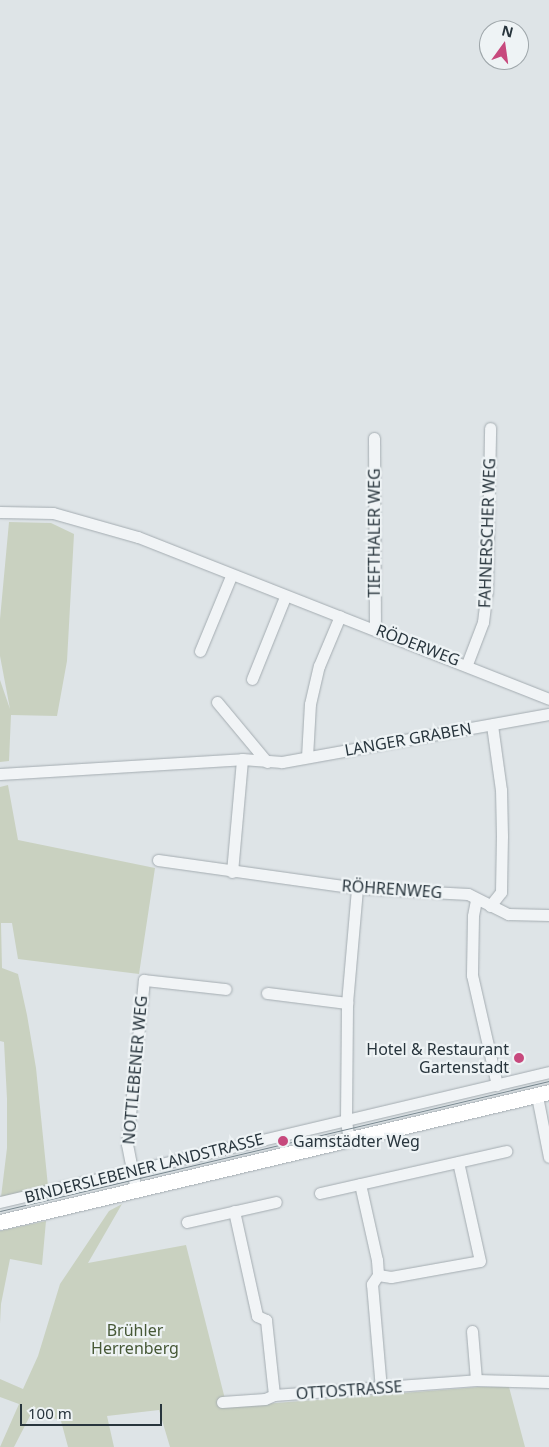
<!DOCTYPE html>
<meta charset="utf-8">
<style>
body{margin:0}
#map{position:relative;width:549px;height:1447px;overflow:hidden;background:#dee4e7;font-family:"Noto Sans",sans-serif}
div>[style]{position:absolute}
.green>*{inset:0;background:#c9d1c0}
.roads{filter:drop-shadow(0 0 1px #a4acb1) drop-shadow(0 0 1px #a4acb1)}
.minor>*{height:11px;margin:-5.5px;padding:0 5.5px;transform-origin:5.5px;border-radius:5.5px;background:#f1f4f6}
.major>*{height:15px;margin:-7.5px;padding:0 7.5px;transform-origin:7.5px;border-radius:7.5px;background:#fff}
.tram>*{height:1px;margin:-0.5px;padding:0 0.5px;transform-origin:0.5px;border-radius:0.5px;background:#798890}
.dots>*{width:14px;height:14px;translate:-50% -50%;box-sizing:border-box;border:2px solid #eef3f5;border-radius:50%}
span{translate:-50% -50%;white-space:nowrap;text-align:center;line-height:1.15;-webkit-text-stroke:4.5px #eef3f5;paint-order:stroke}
.street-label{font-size:16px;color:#28353d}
.poi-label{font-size:16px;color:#28353d}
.right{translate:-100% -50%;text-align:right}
.left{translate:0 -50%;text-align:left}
.park-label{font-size:16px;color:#465836}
.north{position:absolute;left:479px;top:20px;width:50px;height:50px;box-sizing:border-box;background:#eef3f5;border:1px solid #9fa7ab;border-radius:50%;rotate:14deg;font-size:14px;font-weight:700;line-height:20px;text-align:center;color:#28353d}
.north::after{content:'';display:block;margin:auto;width:18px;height:22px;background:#c7497d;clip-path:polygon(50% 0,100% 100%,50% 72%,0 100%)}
.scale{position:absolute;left:20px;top:1404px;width:142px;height:22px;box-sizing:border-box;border:2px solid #28353d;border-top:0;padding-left:6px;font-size:15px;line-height:18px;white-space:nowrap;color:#28353d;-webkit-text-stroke:4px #eef3f5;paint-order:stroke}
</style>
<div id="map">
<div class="green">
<div style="clip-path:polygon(9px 522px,51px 523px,74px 534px,67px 661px,57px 716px,11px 715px,9px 761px,0 762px,0 680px,10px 709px,0 656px,0 619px)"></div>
<div style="clip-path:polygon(8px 785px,18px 840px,155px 868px,139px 974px,18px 959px,12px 923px,1px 923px,2px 968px,18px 974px,27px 1015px,36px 1068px,48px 1186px,1px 1197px,7px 1148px,7px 1099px,4px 1042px,0 1041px,0 787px)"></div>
<div style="clip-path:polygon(122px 1204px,88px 1263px,186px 1245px,227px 1407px,479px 1387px,509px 1387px,525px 1447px,170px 1447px,159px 1410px,107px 1416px,114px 1447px,68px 1447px,61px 1421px,33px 1410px,14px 1447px,0 1447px,19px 1404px,0 1397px,0 1379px,23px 1389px,38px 1356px,60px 1284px,109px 1211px)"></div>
<div style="clip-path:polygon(46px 1221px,42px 1265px,10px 1259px,1px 1304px,0 1324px,0 1231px)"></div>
</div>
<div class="roads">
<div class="minor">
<div style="left:374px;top:438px;width:190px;rotate:89.7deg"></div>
<div style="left:0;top:512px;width:53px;rotate:1.1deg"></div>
<div style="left:53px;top:513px;width:88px;rotate:15.8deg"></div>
<div style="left:138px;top:537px;width:442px;rotate:21.5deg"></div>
<div style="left:200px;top:651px;width:81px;rotate:-67.5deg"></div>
<div style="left:467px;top:664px;width:45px;rotate:-69.1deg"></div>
<div style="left:483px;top:622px;width:31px;rotate:-83deg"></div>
<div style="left:487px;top:591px;width:163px;rotate:-88.9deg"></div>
<div style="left:252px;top:679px;width:88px;rotate:-68.1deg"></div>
<div style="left:217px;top:702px;width:78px;rotate:50.2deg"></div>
<div style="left:307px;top:757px;width:53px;rotate:-86.8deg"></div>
<div style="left:310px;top:704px;width:39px;rotate:-77deg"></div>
<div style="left:319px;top:666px;width:54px;rotate:-67.2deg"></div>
<div style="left:0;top:774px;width:242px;rotate:-3.5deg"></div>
<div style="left:242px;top:759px;width:40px;rotate:4.3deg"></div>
<div style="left:282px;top:762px;width:271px;rotate:-10.2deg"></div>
<div style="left:158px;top:860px;width:201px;rotate:8deg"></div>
<div style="left:357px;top:888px;width:111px;rotate:3.1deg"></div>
<div style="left:468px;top:894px;width:45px;rotate:26.6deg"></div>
<div style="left:508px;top:914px;width:41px;rotate:1.4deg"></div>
<div style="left:232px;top:872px;width:113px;rotate:-84.9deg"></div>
<div style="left:476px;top:900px;width:16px;rotate:101deg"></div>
<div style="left:473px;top:916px;width:59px;rotate:91deg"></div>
<div style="left:472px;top:975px;width:113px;rotate:77.2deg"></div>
<div style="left:490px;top:906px;width:18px;rotate:-52deg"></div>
<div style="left:501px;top:892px;width:56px;rotate:-89deg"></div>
<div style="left:502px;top:836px;width:46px;rotate:-91.2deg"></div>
<div style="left:501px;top:790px;width:66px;rotate:-97.9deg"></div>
<div style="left:267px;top:993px;width:81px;rotate:7.1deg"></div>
<div style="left:537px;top:1096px;width:62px;rotate:78.9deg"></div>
<div style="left:349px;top:1140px;width:20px;rotate:-99deg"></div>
<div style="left:346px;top:1120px;width:117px;rotate:-89.5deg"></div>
<div style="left:347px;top:1003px;width:115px;rotate:-85deg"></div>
<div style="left:360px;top:1184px;width:78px;rotate:77.4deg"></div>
<div style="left:377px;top:1260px;width:15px;rotate:86deg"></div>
<div style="left:378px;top:1275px;width:11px;rotate:124deg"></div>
<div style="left:372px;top:1284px;width:104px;rotate:85.1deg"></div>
<div style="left:136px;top:1190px;width:47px;rotate:-101.1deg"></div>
<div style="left:127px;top:1144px;width:165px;rotate:-84.1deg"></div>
<div style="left:144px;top:980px;width:82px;rotate:6.3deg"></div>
<div style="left:320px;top:1193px;width:191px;rotate:-12.7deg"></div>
<div style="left:0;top:1202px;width:564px;rotate:-13.32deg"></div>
<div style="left:234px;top:1211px;width:107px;rotate:77.6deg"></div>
<div style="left:257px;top:1316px;width:10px;rotate:24deg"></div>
<div style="left:266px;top:1320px;width:75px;rotate:83.9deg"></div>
<div style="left:187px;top:1222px;width:91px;rotate:-12.7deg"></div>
<div style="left:378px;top:1275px;width:13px;rotate:9deg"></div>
<div style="left:391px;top:1277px;width:90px;rotate:-10.2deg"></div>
<div style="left:480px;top:1261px;width:101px;rotate:-102.5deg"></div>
<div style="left:472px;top:1331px;width:49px;rotate:85.3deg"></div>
<div style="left:222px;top:1402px;width:43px;rotate:-4deg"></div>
<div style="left:265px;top:1399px;width:10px;rotate:-24deg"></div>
<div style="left:274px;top:1395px;width:203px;rotate:-4.2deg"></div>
<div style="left:476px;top:1380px;width:73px;rotate:1.6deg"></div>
</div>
<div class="major">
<div style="left:0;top:1222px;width:564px;rotate:-13.32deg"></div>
</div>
</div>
<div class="tram">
<div style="left:0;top:1211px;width:564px;rotate:-13.32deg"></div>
</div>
<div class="dots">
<div style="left:519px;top:1058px;background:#c7497d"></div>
<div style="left:283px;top:1141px;background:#c7497d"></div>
</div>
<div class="street-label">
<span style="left:374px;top:533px;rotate:-90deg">TIEFTHALER WEG</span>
<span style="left:487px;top:533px;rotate:-88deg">FAHNERSCHER WEG</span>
<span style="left:418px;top:645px;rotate:21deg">RÖDERWEG</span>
<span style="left:408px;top:739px;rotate:-10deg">LANGER GRABEN</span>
<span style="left:392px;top:889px;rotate:4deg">RÖHRENWEG</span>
<span style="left:135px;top:1070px;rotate:-85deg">NOTTLEBENER WEG</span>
<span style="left:144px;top:1168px;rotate:-14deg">BINDERSLEBENER LANDSTRASSE</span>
<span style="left:349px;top:1390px;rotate:-4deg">OTTOSTRASSE</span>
</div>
<div class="poi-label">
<span class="right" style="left:509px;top:1058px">Hotel &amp; Restaurant<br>Gartenstadt</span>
<span class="left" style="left:293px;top:1141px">Gamstädter Weg</span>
</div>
<div class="park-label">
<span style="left:135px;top:1339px">Brühler<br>Herrenberg</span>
</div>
<div class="north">N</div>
<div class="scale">100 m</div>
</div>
